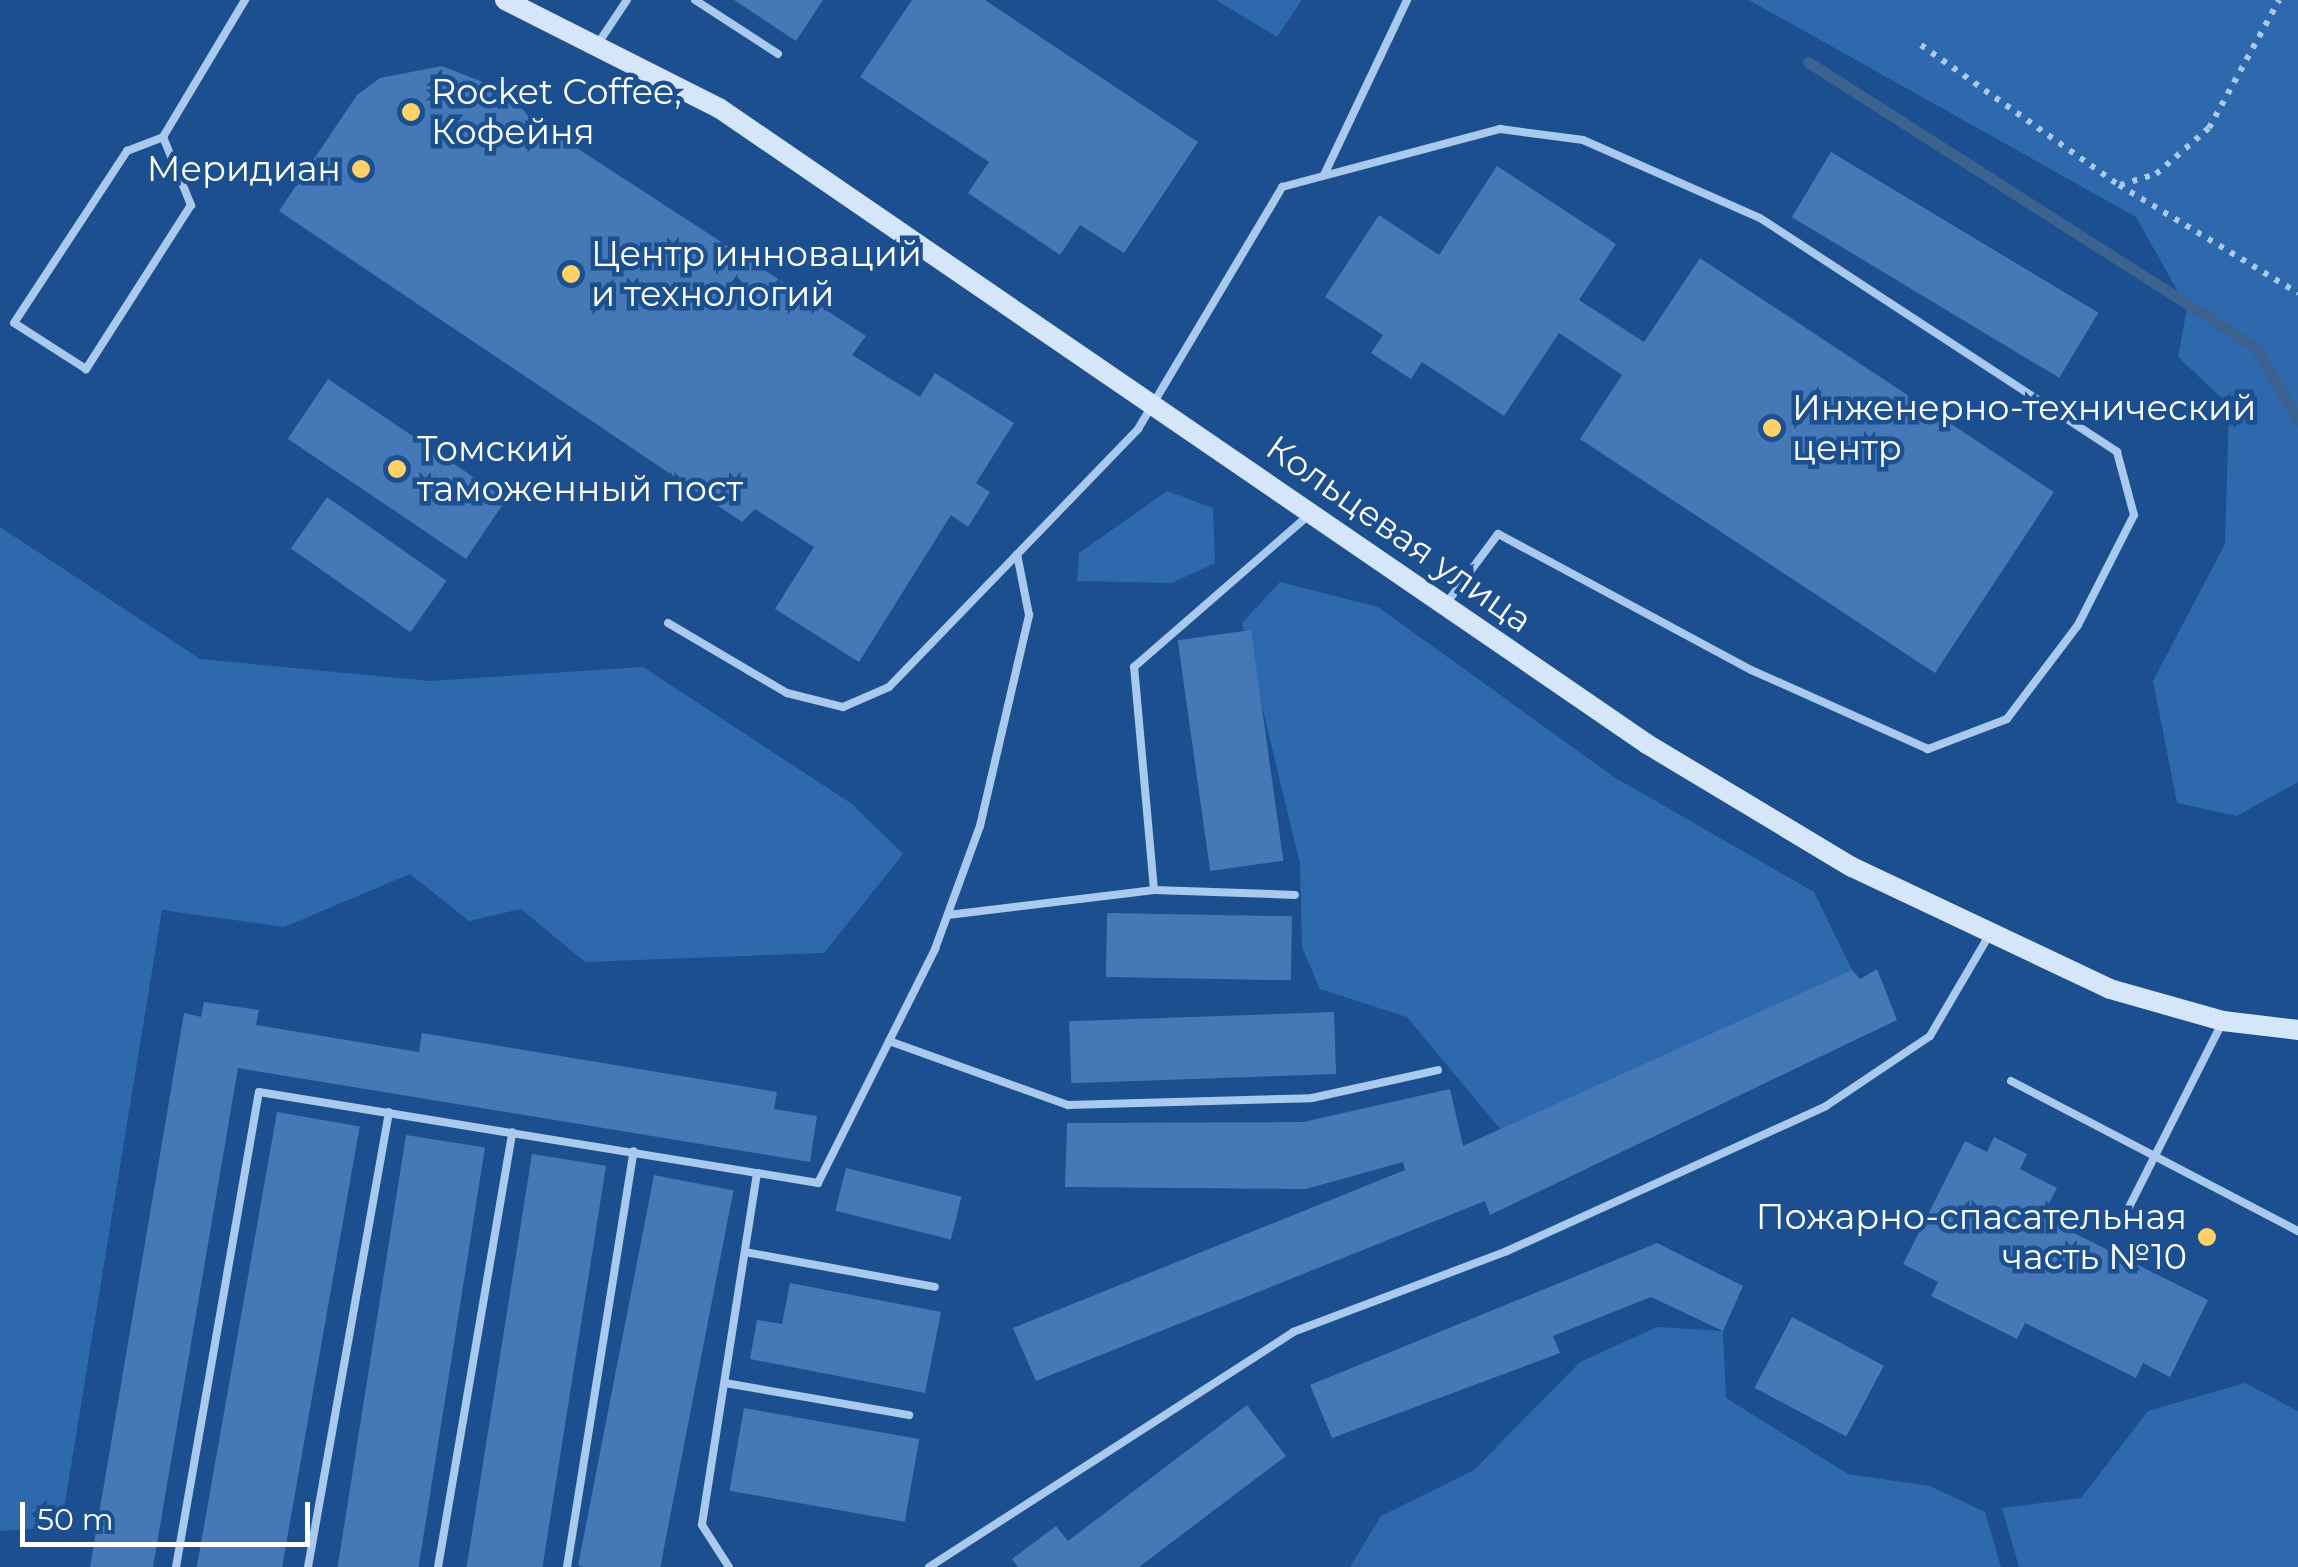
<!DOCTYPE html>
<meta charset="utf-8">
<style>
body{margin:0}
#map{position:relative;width:2298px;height:1567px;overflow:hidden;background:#1b4f8f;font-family:Montserrat,sans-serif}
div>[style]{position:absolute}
.green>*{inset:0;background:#2e69ad}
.stream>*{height:11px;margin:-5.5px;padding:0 5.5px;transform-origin:5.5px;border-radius:5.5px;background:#3c6290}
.building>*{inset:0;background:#4478b7;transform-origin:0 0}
.path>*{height:6px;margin-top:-3px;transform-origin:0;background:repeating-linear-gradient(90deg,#a9c9ee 0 5px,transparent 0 13px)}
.lane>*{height:8px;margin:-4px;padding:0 4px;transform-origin:4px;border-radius:4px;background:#a9c9ee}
.secondary>*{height:20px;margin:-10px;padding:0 10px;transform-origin:10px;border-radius:10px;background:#d6e6fa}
.dots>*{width:28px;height:28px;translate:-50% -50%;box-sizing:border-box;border:5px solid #1b4f8f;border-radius:50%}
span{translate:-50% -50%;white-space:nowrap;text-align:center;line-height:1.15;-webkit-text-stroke:9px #1b4f8f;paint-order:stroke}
.poi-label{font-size:35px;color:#fff}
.left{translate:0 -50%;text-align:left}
.right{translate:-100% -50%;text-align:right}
.street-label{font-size:35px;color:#fff}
.scale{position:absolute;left:20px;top:1502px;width:290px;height:45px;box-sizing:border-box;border:5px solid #fff;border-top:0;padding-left:12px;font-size:30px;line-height:35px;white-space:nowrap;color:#fff;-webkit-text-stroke:8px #1b4f8f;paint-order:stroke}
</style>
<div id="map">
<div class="green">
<div style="clip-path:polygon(1216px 0,1302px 0,1277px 37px)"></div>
<div style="clip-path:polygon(1749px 0,2298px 0,2298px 782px,2237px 816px,2177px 803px,2153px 681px,2225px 544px,2229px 405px,2178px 357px,2187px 308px,2136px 217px)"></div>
<div style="clip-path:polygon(1167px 491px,1213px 508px,1215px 563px,1172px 583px,1077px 581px,1079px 553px)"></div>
<div style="clip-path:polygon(0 527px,200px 659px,430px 681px,643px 667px,852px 804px,903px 854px,824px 953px,585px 962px,521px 909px,469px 921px,410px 874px,284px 927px,162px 910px,61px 1527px,0 1531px)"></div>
<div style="clip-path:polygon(1280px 582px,1378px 607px,1614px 777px,1814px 892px,1852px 970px,1501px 1130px,1407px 1017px,1320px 989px,1302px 947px,1300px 864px,1242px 623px)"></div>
<div style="clip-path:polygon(1657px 1327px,1723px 1331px,1726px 1398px,1848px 1474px,1930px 1486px,1985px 1512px,2001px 1567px,1350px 1567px,1381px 1516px,1474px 1470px,1580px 1362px)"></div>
<div style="clip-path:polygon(2245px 1383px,2298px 1411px,2298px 1567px,2019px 1567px,2002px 1508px,2081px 1498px,2148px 1411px)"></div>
</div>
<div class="stream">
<div style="left:1808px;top:62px;width:530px;rotate:32.52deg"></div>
<div style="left:2255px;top:347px;width:85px;rotate:59.5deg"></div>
</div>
<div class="building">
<div style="clip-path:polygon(734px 0,823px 0,796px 41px)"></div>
<div style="clip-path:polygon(912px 0,985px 0,1198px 142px,1124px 253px,1080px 225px,1060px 255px,968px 193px,989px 162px,860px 77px)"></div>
<div style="clip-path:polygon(442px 66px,508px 92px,529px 117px,866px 336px,852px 355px,920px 397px,935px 373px,1014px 423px,976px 483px,990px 492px,968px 527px,951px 515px,859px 662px,775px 609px,814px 547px,755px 509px,742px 522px,279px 211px,357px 95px,380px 78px)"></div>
<div style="left:1831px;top:152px;width:312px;height:76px;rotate:31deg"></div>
<div style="clip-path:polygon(1497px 166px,1616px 244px,1579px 300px,1644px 342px,1700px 258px,2054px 492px,1935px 673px,1580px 439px,1622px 375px,1559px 333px,1504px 416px,1422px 362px,1411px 379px,1371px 353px,1383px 335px,1325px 297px,1379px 215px,1439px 255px)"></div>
<div style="left:328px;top:379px;width:215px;height:72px;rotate:34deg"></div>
<div style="left:327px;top:497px;width:146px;height:63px;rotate:35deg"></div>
<div style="left:1251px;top:630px;width:233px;height:74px;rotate:82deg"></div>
<div style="left:1107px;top:913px;width:185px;height:64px;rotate:1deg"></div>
<div style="clip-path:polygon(1877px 969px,1897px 1020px,1490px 1215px,1485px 1201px,1036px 1381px,1013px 1328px,1405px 1170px,1403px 1162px,1306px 1189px,1065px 1187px,1067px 1123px,1303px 1122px,1450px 1089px,1463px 1146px,1852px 970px,1860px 979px)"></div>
<div style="clip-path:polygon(204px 1002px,259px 1010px,256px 1025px,419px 1052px,422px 1033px,777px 1092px,774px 1109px,817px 1116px,810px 1162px,238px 1068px,153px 1567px,90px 1567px,184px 1013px,201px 1017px)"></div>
<div style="left:1334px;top:1012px;width:62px;height:265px;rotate:88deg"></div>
<div style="left:277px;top:1112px;width:84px;height:462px;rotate:10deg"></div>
<div style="left:406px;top:1135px;width:80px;height:438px;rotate:9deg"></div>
<div style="clip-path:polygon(1994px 1137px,2027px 1154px,2020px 1169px,2057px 1188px,2042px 1217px,2208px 1300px,2170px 1377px,2143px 1363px,2136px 1378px,2025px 1323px,2017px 1339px,1931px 1296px,1938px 1282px,1903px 1264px,1965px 1141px,1987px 1152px)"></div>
<div style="left:532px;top:1154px;width:75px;height:419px;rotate:9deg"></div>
<div style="left:846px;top:1168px;width:119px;height:44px;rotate:14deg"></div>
<div style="left:654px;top:1175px;width:81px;height:398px;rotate:11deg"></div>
<div style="clip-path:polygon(1657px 1243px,1743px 1286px,1723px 1331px,1651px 1297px,1553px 1336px,1560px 1353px,1332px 1438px,1310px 1385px)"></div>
<div style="clip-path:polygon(790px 1283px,941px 1312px,925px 1393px,750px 1359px,757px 1320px,782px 1324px)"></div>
<div style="left:1792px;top:1317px;width:104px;height:80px;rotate:28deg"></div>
<div style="clip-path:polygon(1247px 1405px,1286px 1456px,1139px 1567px,1018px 1567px,1012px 1559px,1056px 1526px,1068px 1541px)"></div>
<div style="left:744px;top:1408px;width:178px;height:84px;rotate:10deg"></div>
</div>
<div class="path">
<div style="left:1921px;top:45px;width:242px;rotate:35.3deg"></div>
<div style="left:2119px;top:185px;width:209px;rotate:31.1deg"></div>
<div style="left:2120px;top:185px;width:38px;rotate:-17deg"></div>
<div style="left:2156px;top:174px;width:70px;rotate:-41deg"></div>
<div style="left:2209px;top:128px;width:146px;rotate:-61.3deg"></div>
</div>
<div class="lane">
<div style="left:695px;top:0;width:99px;rotate:33deg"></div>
<div style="left:599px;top:42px;width:50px;rotate:-56.3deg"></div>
<div style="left:163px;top:137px;width:74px;rotate:67.6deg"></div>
<div style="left:191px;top:205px;width:195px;rotate:122.6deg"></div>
<div style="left:86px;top:369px;width:85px;rotate:-147.4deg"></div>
<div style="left:14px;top:323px;width:206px;rotate:-56.7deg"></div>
<div style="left:127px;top:151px;width:39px;rotate:-21deg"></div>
<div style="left:163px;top:137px;width:160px;rotate:-59.1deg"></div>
<div style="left:1324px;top:175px;width:194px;rotate:-64.6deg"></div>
<div style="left:668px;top:623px;width:138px;rotate:30.5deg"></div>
<div style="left:787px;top:693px;width:58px;rotate:14deg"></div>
<div style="left:843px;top:707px;width:50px;rotate:-23.5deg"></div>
<div style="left:889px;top:687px;width:359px;rotate:-46deg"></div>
<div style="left:1138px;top:429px;width:282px;rotate:-59.2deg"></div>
<div style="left:1282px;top:187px;width:226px;rotate:-14.9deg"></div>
<div style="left:1500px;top:129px;width:84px;rotate:7.5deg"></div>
<div style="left:1583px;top:140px;width:193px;rotate:23.8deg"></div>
<div style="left:1760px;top:218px;width:427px;rotate:33.2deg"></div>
<div style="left:2117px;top:452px;width:65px;rotate:74.9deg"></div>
<div style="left:2134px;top:515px;width:123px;rotate:117deg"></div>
<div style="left:2078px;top:625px;width:118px;rotate:127.1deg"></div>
<div style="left:2007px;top:719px;width:85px;rotate:159.2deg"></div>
<div style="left:1928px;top:749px;width:194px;rotate:-155.9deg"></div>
<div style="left:1751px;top:670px;width:287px;rotate:-151.7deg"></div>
<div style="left:1498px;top:534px;width:89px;rotate:126.7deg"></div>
<div style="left:1154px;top:890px;width:224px;rotate:-95.1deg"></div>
<div style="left:1134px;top:667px;width:230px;rotate:-41deg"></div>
<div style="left:948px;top:915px;width:208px;rotate:-6.9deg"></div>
<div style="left:1154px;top:890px;width:141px;rotate:2deg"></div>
<div style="left:889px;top:1041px;width:190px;rotate:19.7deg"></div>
<div style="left:1068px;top:1105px;width:244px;rotate:-1.6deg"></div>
<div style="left:1312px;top:1098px;width:129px;rotate:-12.5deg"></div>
<div style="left:2011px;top:1081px;width:324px;rotate:27.6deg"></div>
<div style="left:757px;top:1173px;width:62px;rotate:9.3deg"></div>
<div style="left:818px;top:1183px;width:262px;rotate:-63.4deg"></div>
<div style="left:935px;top:949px;width:131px;rotate:-69.9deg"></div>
<div style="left:980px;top:826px;width:217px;rotate:-76.9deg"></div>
<div style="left:1029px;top:615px;width:62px;rotate:-101.1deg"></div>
<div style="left:2123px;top:1219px;width:222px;rotate:-63.2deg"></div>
<div style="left:745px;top:1252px;width:193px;rotate:10.4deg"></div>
<div style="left:725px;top:1383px;width:187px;rotate:9.9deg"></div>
<div style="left:176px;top:1567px;width:482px;rotate:-80.1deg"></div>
<div style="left:259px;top:1092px;width:505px;rotate:9.24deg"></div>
<div style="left:757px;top:1173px;width:356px;rotate:98.9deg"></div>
<div style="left:702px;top:1525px;width:50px;rotate:57.3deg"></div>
<div style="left:308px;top:1567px;width:462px;rotate:-79.9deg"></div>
<div style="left:438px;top:1567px;width:441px;rotate:-80.3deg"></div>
<div style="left:567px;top:1567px;width:421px;rotate:-80.9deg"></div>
<div style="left:929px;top:1567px;width:433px;rotate:-32.8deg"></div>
<div style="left:1293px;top:1332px;width:229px;rotate:-20.7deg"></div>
<div style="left:1507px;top:1251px;width:350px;rotate:-24.4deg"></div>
<div style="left:1826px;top:1106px;width:125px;rotate:-33.9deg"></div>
<div style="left:1930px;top:1036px;width:115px;rotate:-59.6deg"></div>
</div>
<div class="secondary">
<div style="left:505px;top:0;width:240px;rotate:26.8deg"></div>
<div style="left:719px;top:108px;width:1125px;rotate:34.42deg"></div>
<div style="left:1647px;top:744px;width:239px;rotate:31deg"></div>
<div style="left:1852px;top:867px;width:285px;rotate:25.3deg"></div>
<div style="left:2110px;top:989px;width:117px;rotate:15.8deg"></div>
<div style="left:2223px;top:1021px;width:76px;rotate:6.8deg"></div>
</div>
<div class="dots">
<div style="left:411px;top:112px;background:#ffd166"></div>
<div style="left:361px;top:169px;background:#ffd166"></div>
<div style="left:571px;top:274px;background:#ffd166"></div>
<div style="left:1772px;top:428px;background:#ffd166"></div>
<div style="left:397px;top:469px;background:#ffd166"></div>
<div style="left:2207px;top:1237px;background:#ffd166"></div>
</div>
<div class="poi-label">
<span class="left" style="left:431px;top:112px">Rocket Coffee,<br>Кофейня</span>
<span class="right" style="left:341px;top:169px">Меридиан</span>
<span class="left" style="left:591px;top:274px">Центр инноваций<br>и технологий</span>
<span class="left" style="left:1792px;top:428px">Инженерно-технический<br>центр</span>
<span class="left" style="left:417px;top:469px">Томский<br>таможенный пост</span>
<span class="right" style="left:2187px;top:1237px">Пожарно-спасательная<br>часть №10</span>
</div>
<div class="street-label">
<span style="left:1399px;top:534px;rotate:35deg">Кольцевая улица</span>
</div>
<div class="scale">50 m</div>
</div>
